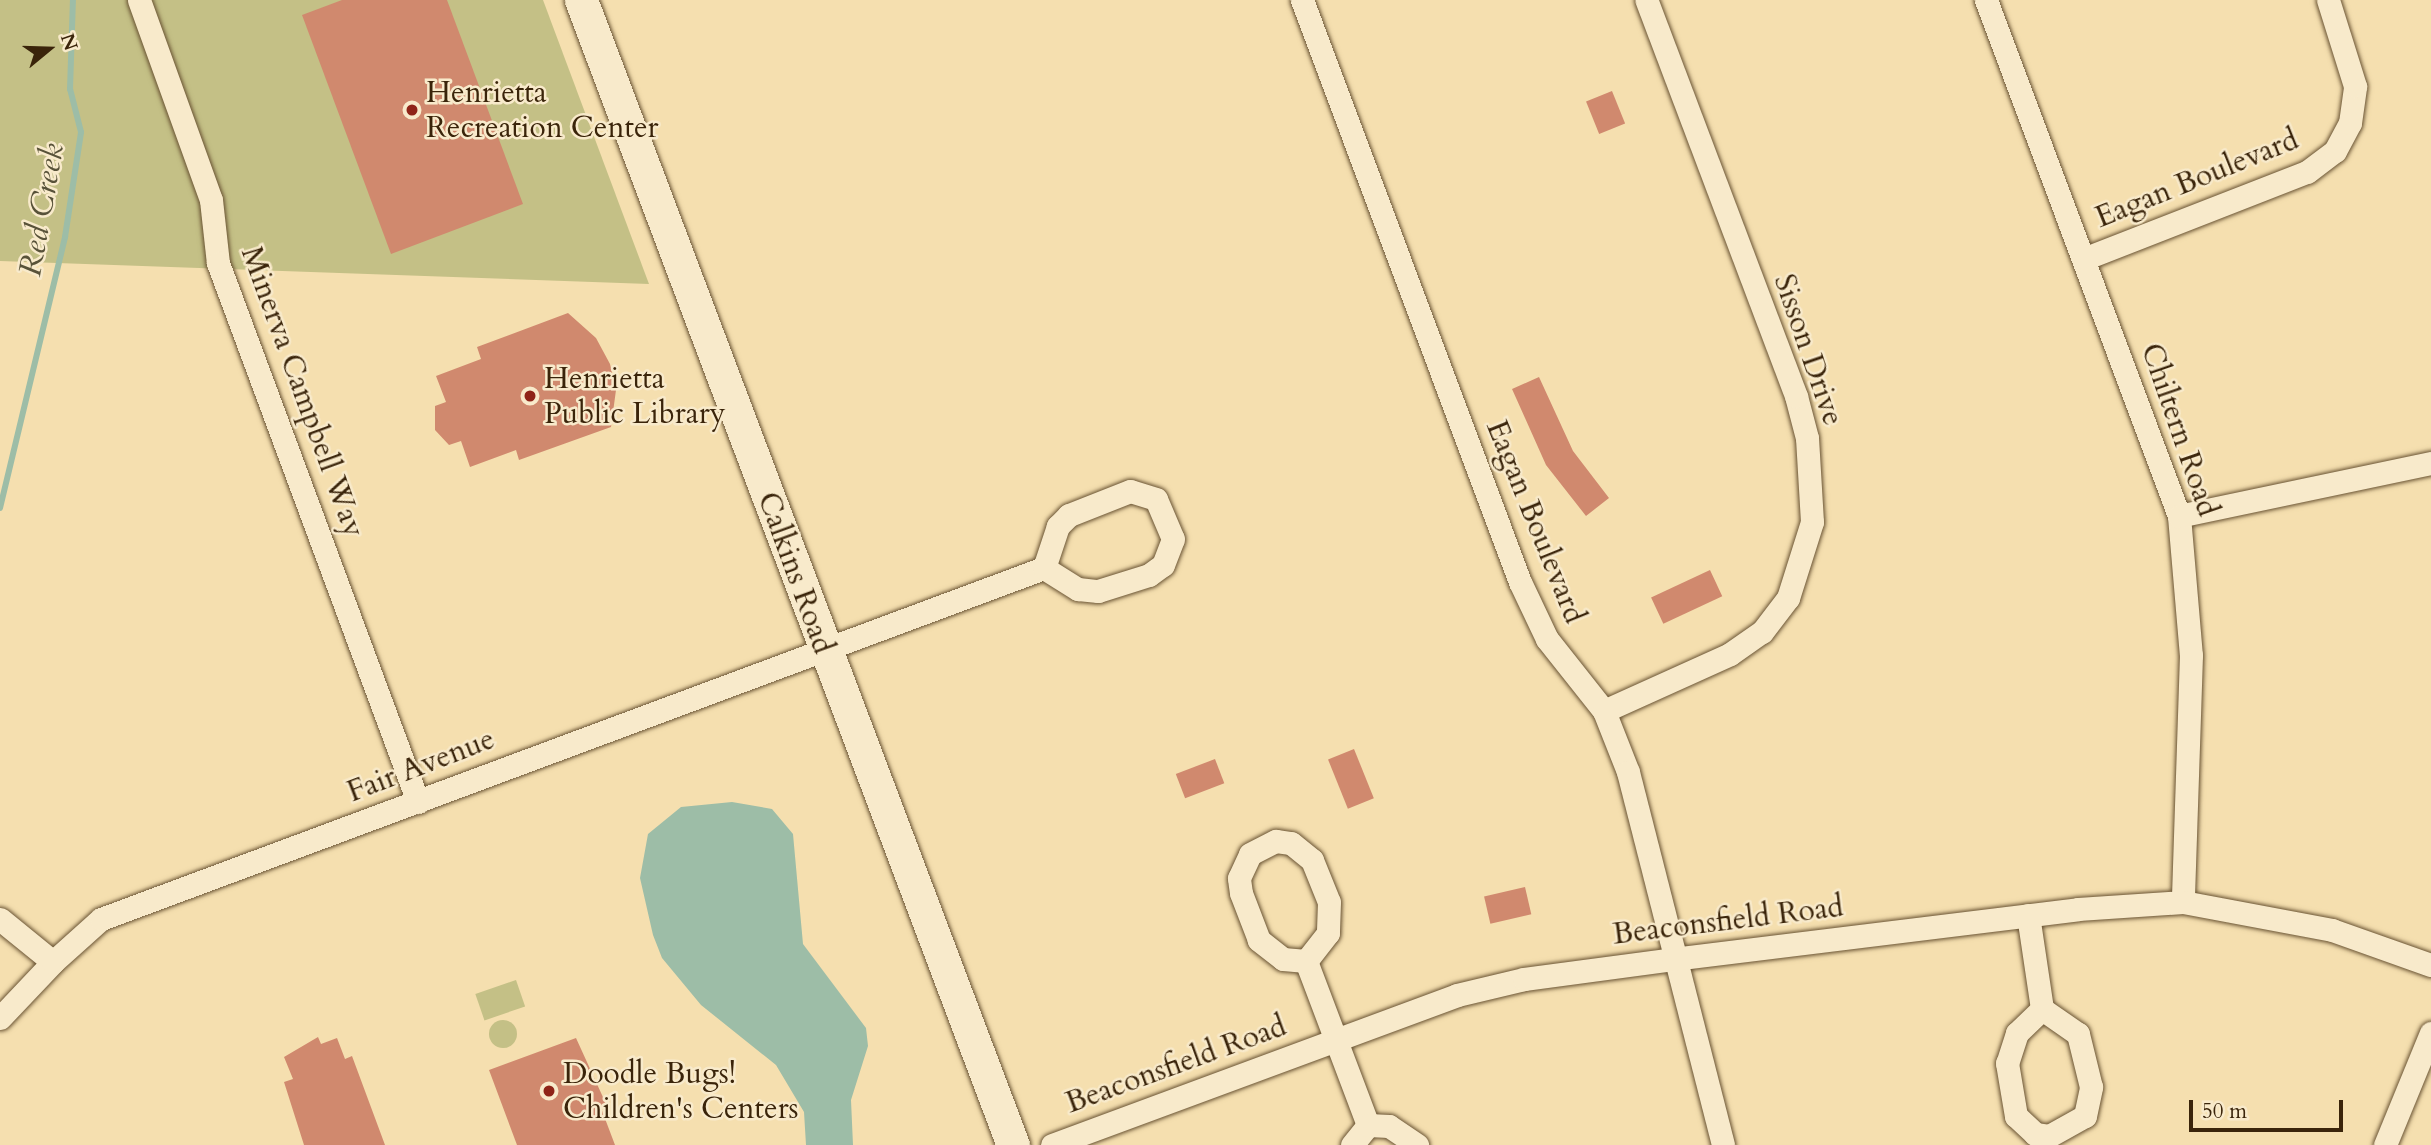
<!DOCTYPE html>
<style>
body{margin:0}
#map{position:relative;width:2431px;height:1145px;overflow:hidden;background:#f5dfaf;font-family:Cardo,serif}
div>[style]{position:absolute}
.green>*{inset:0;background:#c4c086;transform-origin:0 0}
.round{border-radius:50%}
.water>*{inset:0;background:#9dbda7}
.stream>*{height:6px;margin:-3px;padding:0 3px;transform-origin:3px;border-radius:3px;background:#9dbda7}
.building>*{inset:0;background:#d0896e;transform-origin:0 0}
.roads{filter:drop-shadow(0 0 2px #695333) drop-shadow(0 0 2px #695333)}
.minor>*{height:23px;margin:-11.5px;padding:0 11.5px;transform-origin:11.5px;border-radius:11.5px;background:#f8eacb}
.secondary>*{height:33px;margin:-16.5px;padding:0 16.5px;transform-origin:16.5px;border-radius:16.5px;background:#f8eacb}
.dots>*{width:19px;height:19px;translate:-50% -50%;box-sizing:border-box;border:4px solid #f8eacb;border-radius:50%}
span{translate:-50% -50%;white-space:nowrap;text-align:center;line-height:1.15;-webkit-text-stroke:5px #f8eacb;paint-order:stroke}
.poi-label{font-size:30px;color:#3a240a}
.left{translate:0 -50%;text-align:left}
.street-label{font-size:30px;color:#3a240a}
.water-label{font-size:32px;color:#585239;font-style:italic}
.north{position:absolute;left:14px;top:14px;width:70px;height:70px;-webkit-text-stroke:5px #f8eacb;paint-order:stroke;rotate:71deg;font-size:19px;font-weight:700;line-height:28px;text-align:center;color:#3a240a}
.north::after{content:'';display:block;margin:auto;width:24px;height:32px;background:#3a240a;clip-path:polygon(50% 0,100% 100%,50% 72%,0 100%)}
.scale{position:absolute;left:2189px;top:1100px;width:154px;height:32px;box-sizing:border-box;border:4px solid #3a240a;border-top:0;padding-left:9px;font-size:21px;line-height:24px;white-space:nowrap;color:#3a240a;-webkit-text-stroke:5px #f8eacb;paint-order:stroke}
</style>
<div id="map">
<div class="green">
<div style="clip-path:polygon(0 0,543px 0,649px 284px,0 261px)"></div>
<div style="left:516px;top:980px;width:28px;height:43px;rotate:71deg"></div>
<div class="round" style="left:489px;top:1020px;width:28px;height:28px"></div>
</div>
<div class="water">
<div style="clip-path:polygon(732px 802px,772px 809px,793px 834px,803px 944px,866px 1028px,868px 1046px,851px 1100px,853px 1145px,806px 1145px,804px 1112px,776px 1065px,701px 1005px,662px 958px,653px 935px,640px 878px,648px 834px,681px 807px)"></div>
</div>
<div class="stream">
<div style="left:0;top:508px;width:279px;rotate:-76.5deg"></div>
<div style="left:65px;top:237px;width:106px;rotate:-81.3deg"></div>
<div style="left:81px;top:132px;width:44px;rotate:-104.3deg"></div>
<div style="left:70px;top:89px;width:89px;rotate:-88.1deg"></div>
</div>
<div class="building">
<div style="clip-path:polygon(342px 0,447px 0,523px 204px,391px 254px,302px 15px)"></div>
<div style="left:1612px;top:91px;width:35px;height:28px;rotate:68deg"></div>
<div style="clip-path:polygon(568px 313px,596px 338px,610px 364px,616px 390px,611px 427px,519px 460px,516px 450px,470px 467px,461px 441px,449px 445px,435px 430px,435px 406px,446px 402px,436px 376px,481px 359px,477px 347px)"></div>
<div style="clip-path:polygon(1539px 377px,1573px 451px,1609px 498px,1586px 516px,1546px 465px,1512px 389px)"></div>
<div style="left:1710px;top:570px;width:29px;height:65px;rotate:65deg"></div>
<div style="left:1354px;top:749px;width:53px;height:28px;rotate:68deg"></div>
<div style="left:1215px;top:759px;width:26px;height:42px;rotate:69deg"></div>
<div style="left:1525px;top:887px;width:28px;height:42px;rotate:77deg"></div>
<div style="clip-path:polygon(318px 1037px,321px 1044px,337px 1038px,345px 1059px,352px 1056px,385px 1145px,304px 1145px,284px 1082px,293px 1079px,284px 1057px)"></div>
<div style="clip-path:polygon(576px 1038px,607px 1106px,601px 1108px,615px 1145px,517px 1145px,489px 1070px)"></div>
</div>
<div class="roads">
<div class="minor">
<div style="left:139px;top:0;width:213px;rotate:70.2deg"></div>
<div style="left:211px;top:200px;width:63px;rotate:83.7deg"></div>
<div style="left:218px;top:263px;width:575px;rotate:69.64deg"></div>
<div style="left:1302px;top:0;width:621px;rotate:69.47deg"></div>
<div style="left:1520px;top:582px;width:63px;rotate:64.7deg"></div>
<div style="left:1547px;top:639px;width:92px;rotate:51.6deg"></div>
<div style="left:1604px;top:711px;width:66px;rotate:68.5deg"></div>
<div style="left:1628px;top:772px;width:385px;rotate:75.7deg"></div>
<div style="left:1986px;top:0;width:551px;rotate:69.49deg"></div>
<div style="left:2179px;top:516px;width:140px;rotate:85.1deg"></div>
<div style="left:2191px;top:655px;width:247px;rotate:91.9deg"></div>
<div style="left:2086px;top:258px;width:237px;rotate:-21.3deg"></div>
<div style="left:2307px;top:172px;width:35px;rotate:-37deg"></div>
<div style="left:2335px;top:151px;width:32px;rotate:-62deg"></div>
<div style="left:2350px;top:123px;width:37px;rotate:-82deg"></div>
<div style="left:2355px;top:86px;width:90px;rotate:-107.4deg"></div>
<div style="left:2179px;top:516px;width:258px;rotate:-11.9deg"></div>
<div style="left:1604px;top:711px;width:138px;rotate:-24.3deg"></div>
<div style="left:1730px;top:654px;width:39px;rotate:-35deg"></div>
<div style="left:1762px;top:632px;width:43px;rotate:-52.6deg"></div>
<div style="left:1788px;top:598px;width:80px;rotate:-72.5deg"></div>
<div style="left:1812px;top:522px;width:84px;rotate:-93.4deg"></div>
<div style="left:1807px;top:438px;width:43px;rotate:-104.7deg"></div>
<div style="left:1796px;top:396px;width:423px;rotate:-110.7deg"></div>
<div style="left:2028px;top:915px;width:95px;rotate:81.5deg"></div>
<div style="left:2042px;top:1009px;width:35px;rotate:136deg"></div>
<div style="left:2017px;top:1033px;width:32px;rotate:108deg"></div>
<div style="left:2007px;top:1063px;width:54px;rotate:80.4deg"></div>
<div style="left:2016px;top:1116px;width:26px;rotate:43deg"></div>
<div style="left:2035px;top:1134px;width:14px;rotate:8deg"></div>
<div style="left:2049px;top:1136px;width:41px;rotate:-29.1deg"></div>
<div style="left:2085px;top:1116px;width:30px;rotate:-78deg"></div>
<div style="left:2091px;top:1087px;width:55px;rotate:-103.8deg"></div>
<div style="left:2078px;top:1034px;width:44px;rotate:-145.2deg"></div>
<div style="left:0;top:919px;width:68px;rotate:39.1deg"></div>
<div style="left:53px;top:962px;width:77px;rotate:133.4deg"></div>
<div style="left:1306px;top:961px;width:23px;rotate:-175deg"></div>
<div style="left:1283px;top:959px;width:31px;rotate:-142deg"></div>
<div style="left:1259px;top:940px;width:50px;rotate:-111deg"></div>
<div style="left:1241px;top:893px;width:15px;rotate:-98deg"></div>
<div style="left:1239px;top:878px;width:26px;rotate:-65deg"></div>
<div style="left:1250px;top:854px;width:29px;rotate:-27deg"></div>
<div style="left:1276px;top:841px;width:15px;rotate:8deg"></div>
<div style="left:1291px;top:843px;width:27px;rotate:39deg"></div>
<div style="left:1312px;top:860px;width:45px;rotate:68deg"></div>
<div style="left:1329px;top:902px;width:31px;rotate:92deg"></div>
<div style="left:1328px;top:933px;width:36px;rotate:128deg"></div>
<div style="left:1306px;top:961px;width:175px;rotate:69.3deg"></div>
<div style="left:53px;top:962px;width:64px;rotate:-41.9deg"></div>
<div style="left:101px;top:919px;width:1006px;rotate:-20.42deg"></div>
<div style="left:1044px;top:568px;width:40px;rotate:32deg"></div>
<div style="left:1078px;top:589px;width:20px;rotate:6deg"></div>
<div style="left:1098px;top:591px;width:53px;rotate:-17.4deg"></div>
<div style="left:1149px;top:575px;width:17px;rotate:-36deg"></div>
<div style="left:1163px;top:565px;width:28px;rotate:-69deg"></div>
<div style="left:1173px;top:539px;width:43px;rotate:-113deg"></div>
<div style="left:1156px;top:499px;width:27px;rotate:-163deg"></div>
<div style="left:1130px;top:491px;width:66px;rotate:158.5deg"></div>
<div style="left:1069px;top:515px;width:16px;rotate:135deg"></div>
<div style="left:1058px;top:526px;width:44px;rotate:108.4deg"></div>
<div style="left:1052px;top:1145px;width:432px;rotate:-20.3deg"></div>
<div style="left:1457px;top:995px;width:69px;rotate:-13.4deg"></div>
<div style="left:1524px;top:979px;width:150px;rotate:-7.6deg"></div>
<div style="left:1673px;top:959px;width:408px;rotate:-7deg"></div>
<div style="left:2078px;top:909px;width:105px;rotate:-3.8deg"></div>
<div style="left:2183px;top:902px;width:152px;rotate:10.6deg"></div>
<div style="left:2332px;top:930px;width:105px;rotate:19.5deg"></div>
<div style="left:1352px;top:1145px;width:26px;rotate:-51deg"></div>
<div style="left:1368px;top:1125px;width:21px;rotate:3deg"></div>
<div style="left:1389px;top:1126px;width:34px;rotate:34deg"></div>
<div style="left:2385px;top:1145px;width:121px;rotate:-67.7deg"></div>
</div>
<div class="secondary">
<div style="left:581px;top:0;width:1224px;rotate:69.33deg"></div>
</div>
</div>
<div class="dots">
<div style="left:412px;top:110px;background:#8f2418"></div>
<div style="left:530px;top:396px;background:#8f2418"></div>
<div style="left:549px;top:1091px;background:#8f2418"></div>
</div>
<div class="poi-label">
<span class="left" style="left:426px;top:110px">Henrietta<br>Recreation Center</span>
<span class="left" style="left:544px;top:396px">Henrietta<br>Public Library</span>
<span class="left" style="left:563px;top:1091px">Doodle Bugs!<br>Children's Centers</span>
</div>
<div class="street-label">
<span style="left:2197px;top:179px;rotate:-22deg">Eagan Boulevard</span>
<span style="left:1808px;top:350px;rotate:71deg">Sisson Drive</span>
<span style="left:302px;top:392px;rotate:70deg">Minerva Campbell Way</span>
<span style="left:2179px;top:430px;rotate:71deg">Chiltern Road</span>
<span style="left:1535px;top:522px;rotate:68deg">Eagan Boulevard</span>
<span style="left:795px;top:573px;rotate:70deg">Calkins Road</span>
<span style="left:421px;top:766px;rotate:-21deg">Fair Avenue</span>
<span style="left:1728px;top:921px;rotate:-7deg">Beaconsfield Road</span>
<span style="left:1176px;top:1065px;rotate:-20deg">Beaconsfield Road</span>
</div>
<div class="water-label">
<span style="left:42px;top:210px;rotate:-80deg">Red Creek</span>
</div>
<div class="north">N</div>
<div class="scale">50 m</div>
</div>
